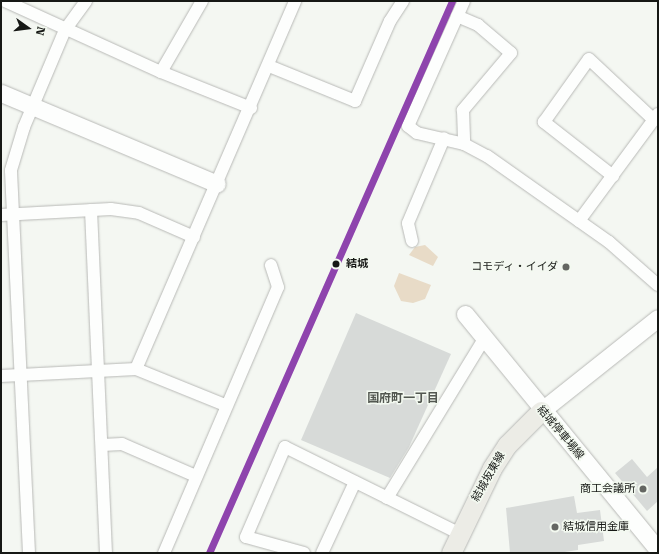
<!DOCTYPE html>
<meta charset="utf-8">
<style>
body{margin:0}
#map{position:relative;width:659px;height:554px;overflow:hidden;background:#f4f7f2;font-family:"Roboto Serif","Noto Sans JP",serif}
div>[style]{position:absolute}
.green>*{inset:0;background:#e8dbc7}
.building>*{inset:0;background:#d7dad8}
.roads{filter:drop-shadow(0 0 1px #b8b9b6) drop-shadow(0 0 1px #b8b9b6)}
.street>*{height:12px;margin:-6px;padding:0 6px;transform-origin:6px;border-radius:6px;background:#fdfefd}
.secondary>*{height:17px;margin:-8.5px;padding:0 8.5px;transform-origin:8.5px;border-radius:8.5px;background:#fdfefd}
.primary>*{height:19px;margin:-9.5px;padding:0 9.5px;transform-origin:9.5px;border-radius:9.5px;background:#ecece6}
.rail-1>*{height:7px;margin:-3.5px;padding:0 3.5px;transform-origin:3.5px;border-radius:3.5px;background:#8e44ad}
.dots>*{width:11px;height:11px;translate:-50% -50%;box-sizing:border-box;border:2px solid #f3f9f0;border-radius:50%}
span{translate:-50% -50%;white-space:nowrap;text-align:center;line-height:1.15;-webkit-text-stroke:3px #f3f9f0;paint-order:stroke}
.stop-label{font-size:11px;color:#161815;font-weight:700}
.left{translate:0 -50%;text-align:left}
.poi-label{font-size:11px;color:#161815}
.right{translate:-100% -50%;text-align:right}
.street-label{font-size:11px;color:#161815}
.neighbourhood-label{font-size:12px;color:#535851;font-weight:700}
.frame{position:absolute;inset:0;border:2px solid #161815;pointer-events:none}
.north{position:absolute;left:8px;top:8px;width:40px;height:40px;-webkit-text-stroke:3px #f3f9f0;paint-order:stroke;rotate:104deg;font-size:11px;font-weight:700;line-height:16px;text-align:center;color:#161815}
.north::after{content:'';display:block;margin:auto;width:14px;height:18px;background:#161815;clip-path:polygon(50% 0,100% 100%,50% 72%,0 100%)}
</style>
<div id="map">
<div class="green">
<div style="clip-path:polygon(425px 245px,438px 257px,433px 266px,409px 255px,415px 247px)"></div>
<div style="clip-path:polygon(399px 273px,431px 285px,425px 299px,413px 303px,401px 301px,394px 286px)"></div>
</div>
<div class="building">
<div style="clip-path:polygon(356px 313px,451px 354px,409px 447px,390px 478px,301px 440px)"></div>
<div style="clip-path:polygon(632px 459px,647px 477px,658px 467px,658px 501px,647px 511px,615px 473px)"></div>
<div style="clip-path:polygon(574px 496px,577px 513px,600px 510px,604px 541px,578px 545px,578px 550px,558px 553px,510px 553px,506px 508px)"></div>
</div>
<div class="roads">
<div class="street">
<div style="left:5px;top:1px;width:171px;rotate:24.5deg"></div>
<div style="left:161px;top:72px;width:97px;rotate:21.8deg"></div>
<div style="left:464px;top:1px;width:137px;rotate:114.1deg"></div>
<div style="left:408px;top:126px;width:11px;rotate:38deg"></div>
<div style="left:417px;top:133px;width:48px;rotate:13.2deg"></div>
<div style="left:464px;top:144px;width:26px;rotate:28deg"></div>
<div style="left:487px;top:156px;width:149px;rotate:35.2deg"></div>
<div style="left:609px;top:242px;width:65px;rotate:41.3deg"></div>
<div style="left:457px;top:16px;width:23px;rotate:23deg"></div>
<div style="left:478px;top:25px;width:43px;rotate:40.3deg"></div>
<div style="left:511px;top:53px;width:75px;rotate:130.1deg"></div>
<div style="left:463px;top:110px;width:34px;rotate:88deg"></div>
<div style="left:269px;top:66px;width:93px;rotate:22.1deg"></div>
<div style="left:355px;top:101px;width:87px;rotate:-66.4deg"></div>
<div style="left:390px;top:21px;width:24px;rotate:-57deg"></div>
<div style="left:161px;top:72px;width:82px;rotate:-60deg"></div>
<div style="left:613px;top:176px;width:88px;rotate:-142deg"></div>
<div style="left:544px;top:122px;width:77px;rotate:-54.5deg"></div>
<div style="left:589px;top:59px;width:89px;rotate:43.2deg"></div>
<div style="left:91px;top:210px;width:343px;rotate:87.5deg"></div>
<div style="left:1px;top:215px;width:110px;rotate:-3.1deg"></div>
<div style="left:111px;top:209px;width:28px;rotate:8deg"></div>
<div style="left:139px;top:213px;width:60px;rotate:23.6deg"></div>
<div style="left:579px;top:221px;width:133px;rotate:-53.6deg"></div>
<div style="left:412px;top:241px;width:18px;rotate:-103deg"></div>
<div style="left:408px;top:223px;width:92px;rotate:-67deg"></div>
<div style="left:136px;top:369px;width:96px;rotate:22deg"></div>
<div style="left:1px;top:376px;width:135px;rotate:-3deg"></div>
<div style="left:136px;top:369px;width:401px;rotate:-66.6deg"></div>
<div style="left:102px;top:445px;width:20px;rotate:-3deg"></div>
<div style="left:122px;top:444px;width:81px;rotate:23.4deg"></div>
<div style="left:387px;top:498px;width:186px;rotate:-58.6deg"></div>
<div style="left:29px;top:553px;width:383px;rotate:-92.7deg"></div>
<div style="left:11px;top:170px;width:45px;rotate:-73.2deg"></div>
<div style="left:24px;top:127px;width:105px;rotate:-67.1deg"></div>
<div style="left:65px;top:30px;width:36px;rotate:-54deg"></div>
<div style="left:164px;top:553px;width:289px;rotate:-66.8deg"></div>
<div style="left:278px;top:287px;width:23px;rotate:-108deg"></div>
<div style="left:304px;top:553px;width:60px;rotate:-164.6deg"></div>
<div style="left:246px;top:537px;width:98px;rotate:-66.6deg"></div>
<div style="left:285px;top:447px;width:195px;rotate:26.4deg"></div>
<div style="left:322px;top:553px;width:78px;rotate:-65.1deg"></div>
</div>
<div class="secondary">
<div style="left:1px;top:93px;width:234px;rotate:22.8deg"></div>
<div style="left:465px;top:314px;width:305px;rotate:50.7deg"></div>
<div style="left:541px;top:411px;width:149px;rotate:-38.5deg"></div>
</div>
<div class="primary">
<div style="left:451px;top:553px;width:94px;rotate:-64.2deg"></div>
<div style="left:492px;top:468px;width:27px;rotate:-57deg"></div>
<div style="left:507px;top:445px;width:48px;rotate:-45deg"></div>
</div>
</div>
<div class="rail-1">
<div style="left:209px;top:553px;width:603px;rotate:-66.24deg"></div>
</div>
<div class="dots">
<div style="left:336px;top:264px;background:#161815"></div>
<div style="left:566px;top:267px;background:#646662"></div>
<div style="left:643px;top:489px;background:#646662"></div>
<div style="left:555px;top:527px;background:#646662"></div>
</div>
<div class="stop-label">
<span class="left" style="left:346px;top:264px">結城</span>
</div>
<div class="poi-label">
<span class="right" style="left:558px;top:267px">コモディ・イイダ</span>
<span class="right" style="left:635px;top:489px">商工会議所</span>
<span class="left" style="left:563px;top:527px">結城信用金庫</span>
</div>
<div class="street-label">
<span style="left:560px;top:433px;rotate:50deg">結城停車場線</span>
<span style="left:489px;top:477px;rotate:-60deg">結城坂東線</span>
</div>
<div class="neighbourhood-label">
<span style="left:403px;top:399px">国府町一丁目</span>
</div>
<div class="frame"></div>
<div class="north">N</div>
</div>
